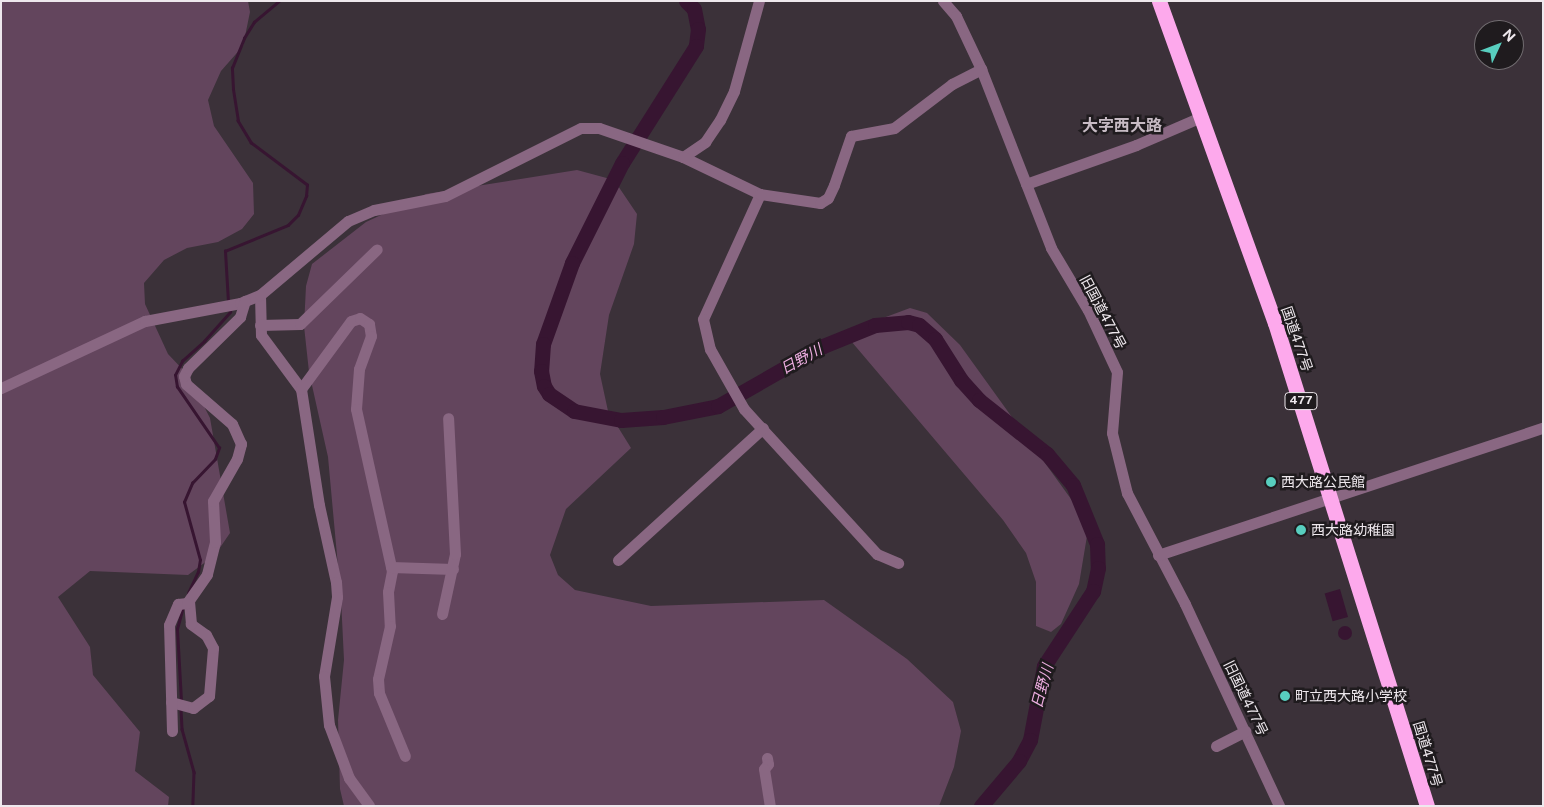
<!DOCTYPE html>
<meta charset="utf-8">
<style>
body{margin:0}
#map{position:relative;width:1544px;height:807px;overflow:hidden;background:#3b3139;font-family:"Public Sans","Noto Sans JP",sans-serif}
div>[style]{position:absolute}
.green>*{inset:0;background:#63455d}
.water>*{inset:0;background:#371531;transform-origin:0 0}
.round{border-radius:50%}
.stream>*{height:2.5px;margin:-1.25px;padding:0 1.25px;transform-origin:1.25px;border-radius:1.25px;background:#371531}
.river>*{height:15px;margin:-7.5px;padding:0 7.5px;transform-origin:7.5px;border-radius:7.5px;background:#371531}
.minor>*{height:11px;margin:-5.5px;padding:0 5.5px;transform-origin:5.5px;border-radius:5.5px;background:#896782}
.highway>*{height:15px;margin:-7.5px;padding:0 7.5px;transform-origin:7.5px;border-radius:7.5px;background:#fda9ec}
.dots>*{width:14px;height:14px;translate:-50% -50%;box-sizing:border-box;border:2px solid #1f1b1e;border-radius:50%}
span{translate:-50% -50%;white-space:nowrap;text-align:center;line-height:1.15;-webkit-text-stroke:5px #1f1b1e;paint-order:stroke}
.shield-label span{padding:1px 4px;background:#1f1b1e;border:1px solid;border-radius:4px;-webkit-text-stroke-width:0}
.shield-label{font-size:12px;color:#eee8ed;font-weight:700}
.street-label{font-size:14px;color:#eee8ed}
.poi-label{font-size:14px;color:#eee8ed}
.left{translate:0 -50%;text-align:left}
.water-label{font-size:15px;color:#eeaee1;font-style:italic}
.quarter-label{font-size:16px;color:#c7bbc4;font-weight:700}
.frame{position:absolute;inset:0;border:2px solid #eee8ed;pointer-events:none}
.north{position:absolute;left:1474px;top:20px;width:50px;height:50px;box-sizing:border-box;background:#1f1b1e;border:1px solid #726d71;border-radius:50%;rotate:47deg;font-size:14px;font-weight:700;line-height:20px;text-align:center;color:#eee8ed}
.north::after{content:'';display:block;margin:auto;width:18px;height:22px;background:#58cebf;clip-path:polygon(50% 0,100% 100%,50% 72%,0 100%)}
</style>
<div id="map">
<div class="green">
<div style="clip-path:polygon(1px 1px,248px 1px,250px 12px,243px 46px,221px 71px,208px 100px,214px 126px,253px 183px,254px 214px,242px 229px,218px 242px,187px 248px,164px 260px,144px 283px,145px 304px,168px 354px,188px 375px,210px 418px,230px 533px,215px 555px,188px 575px,90px 571px,58px 597px,90px 647px,93px 675px,140px 732px,135px 771px,169px 797px,168px 806px,1px 806px)"></div>
<div style="clip-path:polygon(577px 170px,614px 180px,637px 214px,634px 244px,609px 315px,600px 374px,608px 411px,631px 448px,566px 509px,550px 555px,558px 575px,575px 590px,651px 606px,824px 600px,907px 659px,953px 702px,961px 731px,954px 767px,939px 806px,344px 806px,340px 789px,338px 720px,344px 660px,341px 599px,328px 457px,309px 372px,304px 326px,306px 286px,312px 264px,366px 222px,426px 194px)"></div>
<div style="clip-path:polygon(910px 308px,927px 313px,960px 345px,1089px 524px,1079px 584px,1061px 624px,1051px 632px,1036px 626px,1036px 582px,1026px 553px,1003px 520px,851px 341px,859px 327px)"></div>
</div>
<div class="water">
<div style="left:1340px;top:589px;width:29px;height:16px;rotate:74deg"></div>
<div class="round" style="left:1338px;top:626px;width:14px;height:14px"></div>
</div>
<div class="stream">
<div style="left:228px;top:302px;width:51px;rotate:-93.4deg"></div>
<div style="left:225px;top:251px;width:68px;rotate:-22.4deg"></div>
<div style="left:288px;top:225px;width:14px;rotate:-45deg"></div>
<div style="left:298px;top:215px;width:21px;rotate:-67deg"></div>
<div style="left:306px;top:196px;width:11px;rotate:-85deg"></div>
<div style="left:307px;top:185px;width:70px;rotate:-143.1deg"></div>
<div style="left:251px;top:143px;width:26px;rotate:-121deg"></div>
<div style="left:238px;top:121px;width:32px;rotate:-99deg"></div>
<div style="left:233px;top:89px;width:21px;rotate:-93deg"></div>
<div style="left:232px;top:68px;width:32px;rotate:-68deg"></div>
<div style="left:244px;top:38px;width:19px;rotate:-58deg"></div>
<div style="left:254px;top:22px;width:33px;rotate:-40deg"></div>
<div style="left:188px;top:593px;width:23px;rotate:-65deg"></div>
<div style="left:198px;top:572px;width:12px;rotate:-81deg"></div>
<div style="left:200px;top:560px;width:60px;rotate:-105.4deg"></div>
<div style="left:184px;top:502px;width:21px;rotate:-67deg"></div>
<div style="left:192px;top:483px;width:33px;rotate:-46deg"></div>
<div style="left:215px;top:459px;width:12px;rotate:-70deg"></div>
<div style="left:219px;top:448px;width:74px;rotate:-124.5deg"></div>
<div style="left:177px;top:387px;width:12px;rotate:-99deg"></div>
<div style="left:175px;top:375px;width:16px;rotate:-63deg"></div>
<div style="left:182px;top:361px;width:30px;rotate:-42deg"></div>
<div style="left:204px;top:341px;width:39px;rotate:-48deg"></div>
<div style="left:230px;top:312px;width:4px;rotate:-104deg"></div>
<div style="left:181px;top:701px;width:72px;rotate:-93.2deg"></div>
<div style="left:177px;top:629px;width:23px;rotate:-75deg"></div>
<div style="left:181px;top:709px;width:20px;rotate:87deg"></div>
<div style="left:182px;top:729px;width:45px;rotate:74.4deg"></div>
<div style="left:194px;top:772px;width:34px;rotate:92deg"></div>
</div>
<div class="river">
<div style="left:686px;top:1px;width:11px;rotate:45deg"></div>
<div style="left:694px;top:9px;width:20px;rotate:79deg"></div>
<div style="left:698px;top:29px;width:17px;rotate:97deg"></div>
<div style="left:696px;top:46px;width:138px;rotate:122.3deg"></div>
<div style="left:622px;top:163px;width:112px;rotate:116.6deg"></div>
<div style="left:572px;top:263px;width:86px;rotate:109.7deg"></div>
<div style="left:543px;top:344px;width:27px;rotate:94deg"></div>
<div style="left:541px;top:371px;width:15px;rotate:79deg"></div>
<div style="left:544px;top:386px;width:9px;rotate:58deg"></div>
<div style="left:549px;top:394px;width:30px;rotate:34deg"></div>
<div style="left:574px;top:411px;width:48px;rotate:10.8deg"></div>
<div style="left:621px;top:420px;width:42px;rotate:-4.1deg"></div>
<div style="left:663px;top:417px;width:56px;rotate:-11.3deg"></div>
<div style="left:718px;top:406px;width:121px;rotate:-29.7deg"></div>
<div style="left:823px;top:346px;width:56px;rotate:-22deg"></div>
<div style="left:875px;top:325px;width:33px;rotate:-5deg"></div>
<div style="left:908px;top:322px;width:11px;rotate:15deg"></div>
<div style="left:919px;top:325px;width:21px;rotate:41deg"></div>
<div style="left:935px;top:339px;width:49px;rotate:57.6deg"></div>
<div style="left:961px;top:380px;width:27px;rotate:48deg"></div>
<div style="left:979px;top:400px;width:87px;rotate:38.5deg"></div>
<div style="left:1047px;top:454px;width:40px;rotate:50deg"></div>
<div style="left:1073px;top:485px;width:64px;rotate:67.9deg"></div>
<div style="left:1097px;top:544px;width:24px;rotate:88deg"></div>
<div style="left:1098px;top:568px;width:24px;rotate:102deg"></div>
<div style="left:1093px;top:591px;width:90px;rotate:123.2deg"></div>
<div style="left:1044px;top:666px;width:75px;rotate:100.7deg"></div>
<div style="left:1030px;top:740px;width:24px;rotate:118deg"></div>
<div style="left:1019px;top:761px;width:59px;rotate:130.2deg"></div>
</div>
<div class="minor">
<div style="left:943px;top:1px;width:20px;rotate:49deg"></div>
<div style="left:956px;top:16px;width:59px;rotate:64.7deg"></div>
<div style="left:981px;top:69px;width:192px;rotate:68.6deg"></div>
<div style="left:1051px;top:248px;width:72px;rotate:59.2deg"></div>
<div style="left:1088px;top:310px;width:68px;rotate:64.9deg"></div>
<div style="left:1117px;top:372px;width:61px;rotate:94.7deg"></div>
<div style="left:1112px;top:433px;width:62px;rotate:76deg"></div>
<div style="left:1127px;top:493px;width:125px;rotate:62.4deg"></div>
<div style="left:1185px;top:604px;width:223px;rotate:65deg"></div>
<div style="left:683px;top:157px;width:27px;rotate:-34deg"></div>
<div style="left:705px;top:142px;width:27px;rotate:-56deg"></div>
<div style="left:720px;top:120px;width:32px;rotate:-64deg"></div>
<div style="left:734px;top:91px;width:93px;rotate:-74.5deg"></div>
<div style="left:1026px;top:184px;width:117px;rotate:-19.5deg"></div>
<div style="left:1136px;top:145px;width:71px;rotate:-23.3deg"></div>
<div style="left:760px;top:194px;width:137px;rotate:114.5deg"></div>
<div style="left:703px;top:319px;width:31px;rotate:77deg"></div>
<div style="left:710px;top:349px;width:69px;rotate:60.5deg"></div>
<div style="left:744px;top:409px;width:197px;rotate:47.5deg"></div>
<div style="left:877px;top:554px;width:23px;rotate:23deg"></div>
<div style="left:260px;top:295px;width:40px;rotate:88.6deg"></div>
<div style="left:261px;top:335px;width:67px;rotate:53.5deg"></div>
<div style="left:301px;top:389px;width:117px;rotate:81.2deg"></div>
<div style="left:319px;top:505px;width:79px;rotate:77.6deg"></div>
<div style="left:336px;top:582px;width:15px;rotate:86deg"></div>
<div style="left:337px;top:597px;width:80px;rotate:99.3deg"></div>
<div style="left:324px;top:676px;width:49px;rotate:84.2deg"></div>
<div style="left:329px;top:725px;width:57px;rotate:69.3deg"></div>
<div style="left:349px;top:778px;width:34px;rotate:54deg"></div>
<div style="left:260px;top:325px;width:40px;rotate:-1.4deg"></div>
<div style="left:300px;top:324px;width:107px;rotate:-44.2deg"></div>
<div style="left:1px;top:388px;width:159px;rotate:-25deg"></div>
<div style="left:145px;top:321px;width:97px;rotate:-10.7deg"></div>
<div style="left:240px;top:303px;width:22px;rotate:-22deg"></div>
<div style="left:260px;top:295px;width:115px;rotate:-40.1deg"></div>
<div style="left:348px;top:221px;width:28px;rotate:-23deg"></div>
<div style="left:374px;top:210px;width:72px;rotate:-11.2deg"></div>
<div style="left:445px;top:196px;width:152px;rotate:-26.6deg"></div>
<div style="left:581px;top:128px;width:18px"></div>
<div style="left:599px;top:128px;width:89px;rotate:19deg"></div>
<div style="left:683px;top:157px;width:85px;rotate:25.7deg"></div>
<div style="left:760px;top:194px;width:61px;rotate:8.5deg"></div>
<div style="left:820px;top:203px;width:9px;rotate:-32deg"></div>
<div style="left:828px;top:198px;width:14px;rotate:-65deg"></div>
<div style="left:834px;top:185px;width:52px;rotate:-70.9deg"></div>
<div style="left:851px;top:136px;width:44px;rotate:-10.5deg"></div>
<div style="left:894px;top:128px;width:73px;rotate:-37.2deg"></div>
<div style="left:952px;top:84px;width:33px;rotate:-27deg"></div>
<div style="left:301px;top:389px;width:84px;rotate:-53.7deg"></div>
<div style="left:351px;top:321px;width:9px;rotate:-18deg"></div>
<div style="left:360px;top:318px;width:11px;rotate:34deg"></div>
<div style="left:369px;top:324px;width:12px;rotate:81deg"></div>
<div style="left:371px;top:336px;width:35px;rotate:110deg"></div>
<div style="left:359px;top:369px;width:40px;rotate:94.3deg"></div>
<div style="left:356px;top:409px;width:166px;rotate:77.5deg"></div>
<div style="left:392px;top:571px;width:21px;rotate:101deg"></div>
<div style="left:388px;top:592px;width:34px;rotate:87deg"></div>
<div style="left:390px;top:626px;width:54px;rotate:102.8deg"></div>
<div style="left:378px;top:679px;width:14px;rotate:86deg"></div>
<div style="left:379px;top:693px;width:68px;rotate:67.6deg"></div>
<div style="left:1158px;top:555px;width:405px;rotate:-18.3deg"></div>
<div style="left:618px;top:560px;width:196px;rotate:-42.3deg"></div>
<div style="left:391px;top:567px;width:62px;rotate:1.8deg"></div>
<div style="left:442px;top:614px;width:61px;rotate:-77.8deg"></div>
<div style="left:455px;top:554px;width:136px;rotate:-92.9deg"></div>
<div style="left:171px;top:702px;width:23px;rotate:15deg"></div>
<div style="left:193px;top:708px;width:20px;rotate:-37deg"></div>
<div style="left:209px;top:696px;width:48px;rotate:-85.2deg"></div>
<div style="left:213px;top:648px;width:15px;rotate:-118deg"></div>
<div style="left:206px;top:635px;width:19px;rotate:-144deg"></div>
<div style="left:191px;top:624px;width:23px;rotate:-95deg"></div>
<div style="left:172px;top:731px;width:106px;rotate:-91.6deg"></div>
<div style="left:169px;top:625px;width:23px;rotate:-67deg"></div>
<div style="left:178px;top:604px;width:9px;rotate:-6deg"></div>
<div style="left:187px;top:603px;width:35px;rotate:-55deg"></div>
<div style="left:207px;top:574px;width:33px;rotate:-76deg"></div>
<div style="left:215px;top:542px;width:41px;rotate:-92.8deg"></div>
<div style="left:213px;top:501px;width:48px;rotate:-60.3deg"></div>
<div style="left:237px;top:459px;width:16px;rotate:-75deg"></div>
<div style="left:241px;top:444px;width:22px;rotate:-114deg"></div>
<div style="left:232px;top:424px;width:61px;rotate:-139deg"></div>
<div style="left:186px;top:384px;width:8px;rotate:-104deg"></div>
<div style="left:184px;top:376px;width:9px;rotate:-63deg"></div>
<div style="left:188px;top:368px;width:73px;rotate:-44.4deg"></div>
<div style="left:240px;top:317px;width:17px;rotate:-73deg"></div>
<div style="left:1216px;top:746px;width:33px;rotate:-27deg"></div>
<div style="left:767px;top:758px;width:6px;rotate:81deg"></div>
<div style="left:768px;top:764px;width:6px;rotate:129deg"></div>
<div style="left:764px;top:769px;width:37px;rotate:81deg"></div>
</div>
<div class="highway">
<div style="left:1159px;top:1px;width:342px;rotate:70.2deg"></div>
<div style="left:1275px;top:323px;width:506px;rotate:72.53deg"></div>
</div>
<div class="dots">
<div style="left:1271px;top:482px;background:#58cebf"></div>
<div style="left:1301px;top:530px;background:#58cebf"></div>
<div style="left:1285px;top:696px;background:#58cebf"></div>
</div>
<div class="shield-label">
<span style="left:1301px;top:401px">477</span>
</div>
<div class="street-label">
<span style="left:1103px;top:312px;rotate:62deg">旧国道477号</span>
<span style="left:1297px;top:339px;rotate:71deg">国道477号</span>
<span style="left:1246px;top:698px;rotate:64deg">旧国道477号</span>
<span style="left:1428px;top:754px;rotate:73deg">国道477号</span>
</div>
<div class="poi-label">
<span class="left" style="left:1281px;top:482px">西大路公民館</span>
<span class="left" style="left:1311px;top:530px">西大路幼稚園</span>
<span class="left" style="left:1295px;top:696px">町立西大路小学校</span>
</div>
<div class="water-label">
<span style="left:801px;top:359px;rotate:-29deg">日野川</span>
<span style="left:1042px;top:686px;rotate:-75deg">日野川</span>
</div>
<div class="quarter-label">
<span style="left:1122px;top:126px">大字西大路</span>
</div>
<div class="frame"></div>
<div class="north">N</div>
</div>
